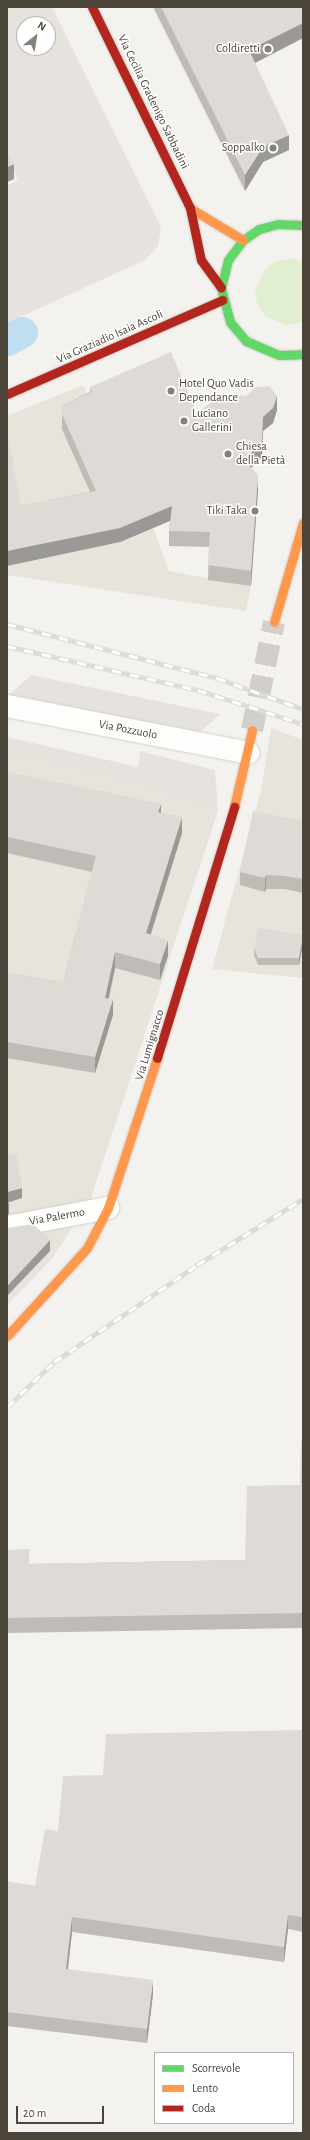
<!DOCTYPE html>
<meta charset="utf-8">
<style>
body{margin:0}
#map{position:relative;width:310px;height:2140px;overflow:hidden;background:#f4f2ee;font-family:"Alegreya Sans",sans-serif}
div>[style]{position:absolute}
.residential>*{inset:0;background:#e7e4dc}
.green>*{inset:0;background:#e1eecf}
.parking>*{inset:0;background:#e6e3df}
.canal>*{height:31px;margin:-15.5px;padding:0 15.5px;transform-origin:15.5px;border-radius:15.5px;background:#c0ddf1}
.primary-tunnel>*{height:22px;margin-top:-11px;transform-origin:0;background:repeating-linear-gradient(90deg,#d2cfca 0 22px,transparent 0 33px)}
.roads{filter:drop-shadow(0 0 1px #d2d0cb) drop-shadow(0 0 1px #d2d0cb)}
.street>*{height:22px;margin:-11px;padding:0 11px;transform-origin:11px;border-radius:11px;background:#fdfdfc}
.fast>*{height:9px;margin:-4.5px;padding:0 4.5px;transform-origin:4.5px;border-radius:4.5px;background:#63d668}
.slow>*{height:9px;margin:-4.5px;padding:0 4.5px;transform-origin:4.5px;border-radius:4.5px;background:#ff974d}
.jam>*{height:9px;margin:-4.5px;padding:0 4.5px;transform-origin:4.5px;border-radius:4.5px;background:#b3261e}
.rail>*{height:4.5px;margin-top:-2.25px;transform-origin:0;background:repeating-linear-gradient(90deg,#fff 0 9px,#dbdbda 0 18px);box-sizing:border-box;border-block:1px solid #dbdbda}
.wall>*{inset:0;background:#bfbcb8}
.shaded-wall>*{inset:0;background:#9b9996}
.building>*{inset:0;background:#dedbd6}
.dots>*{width:11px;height:11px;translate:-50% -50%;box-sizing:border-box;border:2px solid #fff;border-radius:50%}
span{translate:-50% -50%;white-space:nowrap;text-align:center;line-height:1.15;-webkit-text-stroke:3px #fff;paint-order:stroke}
.poi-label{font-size:12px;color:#4b4439}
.right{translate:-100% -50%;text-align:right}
.left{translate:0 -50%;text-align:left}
.street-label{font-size:12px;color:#4b4439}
.frame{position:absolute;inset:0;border:8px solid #4b4439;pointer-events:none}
.legend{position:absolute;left:154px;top:2052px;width:140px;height:72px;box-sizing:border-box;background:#fff;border:1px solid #b7b4b0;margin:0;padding:5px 7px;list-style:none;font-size:12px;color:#4b4439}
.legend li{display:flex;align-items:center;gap:8px;height:20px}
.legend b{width:20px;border:1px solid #b7b4b0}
.north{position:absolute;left:16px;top:16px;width:40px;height:40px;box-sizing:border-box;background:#fff;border:1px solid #b7b4b0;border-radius:50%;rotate:30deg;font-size:11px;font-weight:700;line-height:16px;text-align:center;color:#4b4439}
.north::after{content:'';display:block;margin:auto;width:14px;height:18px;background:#868178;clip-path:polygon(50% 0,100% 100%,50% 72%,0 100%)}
.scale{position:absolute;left:16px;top:2106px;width:88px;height:18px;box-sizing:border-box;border:2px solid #4b4439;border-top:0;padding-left:5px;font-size:12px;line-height:14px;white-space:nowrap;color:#4b4439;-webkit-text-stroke:3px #fff;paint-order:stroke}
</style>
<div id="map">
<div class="residential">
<div style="clip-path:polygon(83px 385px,153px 528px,169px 571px,251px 586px,246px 611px,7px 575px,7px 416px)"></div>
<div style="clip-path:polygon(271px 728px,303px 740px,303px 978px,212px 969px,261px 790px)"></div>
<div style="clip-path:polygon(7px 754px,128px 783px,218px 811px,91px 1198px,52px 1259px,7px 1305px)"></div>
</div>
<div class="green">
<div style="clip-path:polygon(292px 258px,303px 262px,303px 322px,286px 325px,265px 316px,257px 304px,255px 289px,265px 269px,277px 261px)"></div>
</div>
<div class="parking">
<div style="clip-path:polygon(evenodd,7px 7px,52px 7px,161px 227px,158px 246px,145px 260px,7px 323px,7px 186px,18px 180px,7px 157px,7px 7px,24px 24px,48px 24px,48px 48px,24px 48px,24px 24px)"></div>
<div style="clip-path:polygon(31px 675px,220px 714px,198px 734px,9px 695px)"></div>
<div style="clip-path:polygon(7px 737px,138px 767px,140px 751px,215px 770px,218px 811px,128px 783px,7px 754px)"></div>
</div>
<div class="canal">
<div style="left:7px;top:340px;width:17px;rotate:-28deg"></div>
</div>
<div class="primary-tunnel">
<div style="left:252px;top:730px;width:110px;rotate:-78.5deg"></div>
</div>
<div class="roads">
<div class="street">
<div style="left:7px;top:706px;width:246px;rotate:11deg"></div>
<div style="left:7px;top:1227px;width:103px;rotate:-10.7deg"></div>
</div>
<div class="fast">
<div style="left:303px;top:225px;width:25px;rotate:-178deg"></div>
<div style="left:278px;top:224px;width:20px;rotate:165deg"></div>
<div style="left:259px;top:229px;width:19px;rotate:145deg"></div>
<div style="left:243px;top:240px;width:25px;rotate:127deg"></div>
<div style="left:228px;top:260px;width:29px;rotate:104deg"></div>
<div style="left:221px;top:288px;width:35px;rotate:75deg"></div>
<div style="left:230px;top:322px;width:25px;rotate:50deg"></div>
<div style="left:246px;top:341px;width:36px;rotate:23deg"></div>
<div style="left:279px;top:355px;width:24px;rotate:-2deg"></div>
</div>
<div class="slow">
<div style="left:190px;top:208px;width:62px;rotate:31.1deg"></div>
<div style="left:274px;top:622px;width:103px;rotate:-73.7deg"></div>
<div style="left:234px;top:807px;width:79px;rotate:-76.8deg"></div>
<div style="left:7px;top:1336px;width:119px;rotate:-47.7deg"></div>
<div style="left:87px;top:1248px;width:45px;rotate:-62.3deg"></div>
<div style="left:108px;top:1208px;width:158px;rotate:-71.9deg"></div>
</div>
<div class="jam">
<div style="left:92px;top:7px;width:224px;rotate:64deg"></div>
<div style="left:190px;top:208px;width:53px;rotate:78.1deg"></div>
<div style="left:201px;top:260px;width:34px;rotate:54deg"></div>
<div style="left:7px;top:394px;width:235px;rotate:-23.6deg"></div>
<div style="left:157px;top:1058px;width:263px;rotate:-72.9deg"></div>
</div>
</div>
<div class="rail">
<div style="left:7px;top:624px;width:217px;rotate:14.4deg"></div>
<div style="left:217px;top:678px;width:91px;rotate:19.8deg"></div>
<div style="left:7px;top:646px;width:196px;rotate:13deg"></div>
<div style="left:198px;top:690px;width:110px;rotate:17.9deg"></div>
<div style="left:7px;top:1407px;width:65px;rotate:-43.8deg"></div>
<div style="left:54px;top:1362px;width:173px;rotate:-34.1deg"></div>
<div style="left:197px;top:1265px;width:125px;rotate:-31.9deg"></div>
</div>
<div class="wall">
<div style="clip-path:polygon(153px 7px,303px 7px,303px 38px,255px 63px,289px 150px,263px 162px,245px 191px)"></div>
<div style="clip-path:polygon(90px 387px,197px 414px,277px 410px,273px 423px,263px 431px,262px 457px,251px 468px,258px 490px,251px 586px,208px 580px,209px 547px,169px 546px,169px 531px,170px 521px,120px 542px,21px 506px,90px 492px,62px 429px,62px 406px,90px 392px)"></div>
<div style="clip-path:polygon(7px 772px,161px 812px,182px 833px,151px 934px,168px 956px,160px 980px,115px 968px,109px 999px,113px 1015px,95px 1073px,7px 1058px,7px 973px,63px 982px,92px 872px,7px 853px)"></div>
<div style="clip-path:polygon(303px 821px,303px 893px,285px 889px,266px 889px,265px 892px,240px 885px,240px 872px)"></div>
<div style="clip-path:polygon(303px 935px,299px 965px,258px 965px,254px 955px,254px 948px)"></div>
<div style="clip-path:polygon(303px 1440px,303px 1628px,7px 1633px,7px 1550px,29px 1564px,245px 1560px,300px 1485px)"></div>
<div style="clip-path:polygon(303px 1730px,303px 1932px,288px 1929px,284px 1962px,72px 1932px,68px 1969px,153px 1994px,147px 2043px,7px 2026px,7px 1882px,35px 1886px,58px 1831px,103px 1775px)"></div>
</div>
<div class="shaded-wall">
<div style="clip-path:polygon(303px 23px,303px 38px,249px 66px,249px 50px)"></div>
<div style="clip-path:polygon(289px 135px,289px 150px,263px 162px,245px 191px,245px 175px,263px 147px)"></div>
<div style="clip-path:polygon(14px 164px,14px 179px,7px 182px,7px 167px)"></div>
<div style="clip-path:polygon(277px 396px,277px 410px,273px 423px,263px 431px,262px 457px,244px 475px,244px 460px,263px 417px)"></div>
<div style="clip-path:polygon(258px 475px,258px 490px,251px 586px,251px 571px)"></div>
<div style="clip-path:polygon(172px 506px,172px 520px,120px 542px,7px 566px,7px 551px)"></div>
<div style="clip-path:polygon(161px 804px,161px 820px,158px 812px)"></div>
<div style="clip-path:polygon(182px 817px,182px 833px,146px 949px,146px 933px)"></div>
<div style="clip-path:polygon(266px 875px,266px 889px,265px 892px,265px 878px)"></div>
<div style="clip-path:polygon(303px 937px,303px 944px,299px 965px,299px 958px)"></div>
<div style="clip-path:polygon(168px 940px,168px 956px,160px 980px,160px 964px)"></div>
<div style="clip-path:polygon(115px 952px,115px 968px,105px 1014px,105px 998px)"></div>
<div style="clip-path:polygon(113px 999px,113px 1015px,95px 1073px,95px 1057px)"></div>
<div style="clip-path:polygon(22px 1188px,22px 1198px,7px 1203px,7px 1192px)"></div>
<div style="clip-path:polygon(9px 1203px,9px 1214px,7px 1215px,7px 1204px)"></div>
<div style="clip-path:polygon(50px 1240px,50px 1251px,7px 1296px,7px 1286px)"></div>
<div style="clip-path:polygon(288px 1915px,288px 1929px,284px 1962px,284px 1947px)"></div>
<div style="clip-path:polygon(72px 1917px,72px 1932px,66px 1983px,66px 1969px)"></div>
<div style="clip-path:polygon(153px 1980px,153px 1994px,147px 2043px,147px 2029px)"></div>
</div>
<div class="building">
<div style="clip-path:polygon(161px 7px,303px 7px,303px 23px,249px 50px,289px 135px,263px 147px,245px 175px)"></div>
<div style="clip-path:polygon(7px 151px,14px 164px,7px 167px)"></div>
<div style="clip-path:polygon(171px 352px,197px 414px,219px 395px,246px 396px,256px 387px,269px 386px,277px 396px,273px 408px,263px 417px,262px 442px,244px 460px,258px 475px,251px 571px,208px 565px,210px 532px,169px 531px,172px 506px,120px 528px,7px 551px,7px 441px,9px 441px,21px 506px,96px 491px,62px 414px,62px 406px,92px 392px,90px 387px)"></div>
<div style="clip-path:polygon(7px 772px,102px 791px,161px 804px,158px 812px,182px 817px,146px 933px,168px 940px,160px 964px,115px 952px,105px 998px,113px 999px,95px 1057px,7px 1042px,7px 973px,63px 982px,96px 856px,7px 837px)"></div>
<div style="clip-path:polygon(253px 811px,303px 821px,303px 879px,285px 876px,266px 875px,265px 878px,240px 872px)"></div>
<div style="clip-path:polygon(258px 928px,303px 935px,299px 958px,258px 958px,254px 948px)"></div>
<div style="clip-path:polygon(16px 1153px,22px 1188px,7px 1192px,7px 1155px)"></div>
<div style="clip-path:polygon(33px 1224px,50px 1240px,7px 1286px,7px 1228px)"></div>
<div style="clip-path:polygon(301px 1440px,303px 1440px,303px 1613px,7px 1618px,7px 1550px,29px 1549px,29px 1564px,245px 1560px,247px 1486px,300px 1485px)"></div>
<div style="clip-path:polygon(303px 1730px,303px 1917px,288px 1915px,284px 1947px,72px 1917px,66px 1969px,153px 1980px,147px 2029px,7px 2012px,7px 1882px,35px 1886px,45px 1829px,58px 1831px,63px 1776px,103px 1775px,106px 1734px)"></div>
</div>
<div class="dots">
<div style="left:268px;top:49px;background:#868178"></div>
<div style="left:273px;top:148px;background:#868178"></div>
<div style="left:171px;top:391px;background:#868178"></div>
<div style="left:184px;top:421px;background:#868178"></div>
<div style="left:228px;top:454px;background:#868178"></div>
<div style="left:255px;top:511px;background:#868178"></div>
</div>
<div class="poi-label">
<span class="right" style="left:260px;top:49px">Coldiretti</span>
<span class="right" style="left:265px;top:148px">Soppalko</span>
<span class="left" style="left:179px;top:391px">Hotel Quo Vadis<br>Dependance</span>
<span class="left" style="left:192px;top:421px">Luciano<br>Gallerini</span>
<span class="left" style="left:236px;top:454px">Chiesa<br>della Pietà</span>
<span class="right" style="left:247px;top:511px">Tiki Taka</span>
</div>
<div class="street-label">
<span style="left:153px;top:102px;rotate:64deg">Via Cecilia Gradenigo Sabbadini</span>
<span style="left:110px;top:337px;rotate:-24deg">Via Graziadio Isaia Ascoli</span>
<span style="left:128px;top:730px;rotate:11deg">Via Pozzuolo</span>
<span style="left:150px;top:1045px;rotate:-73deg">Via Lumignacco</span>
<span style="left:57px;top:1217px;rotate:-10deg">Via Palermo</span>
</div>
<div class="frame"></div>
<ul class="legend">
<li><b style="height:5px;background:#63d668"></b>Scorrevole</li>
<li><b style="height:5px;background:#ff974d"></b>Lento</li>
<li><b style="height:5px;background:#b3261e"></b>Coda</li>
</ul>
<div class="north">N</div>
<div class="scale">20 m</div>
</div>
